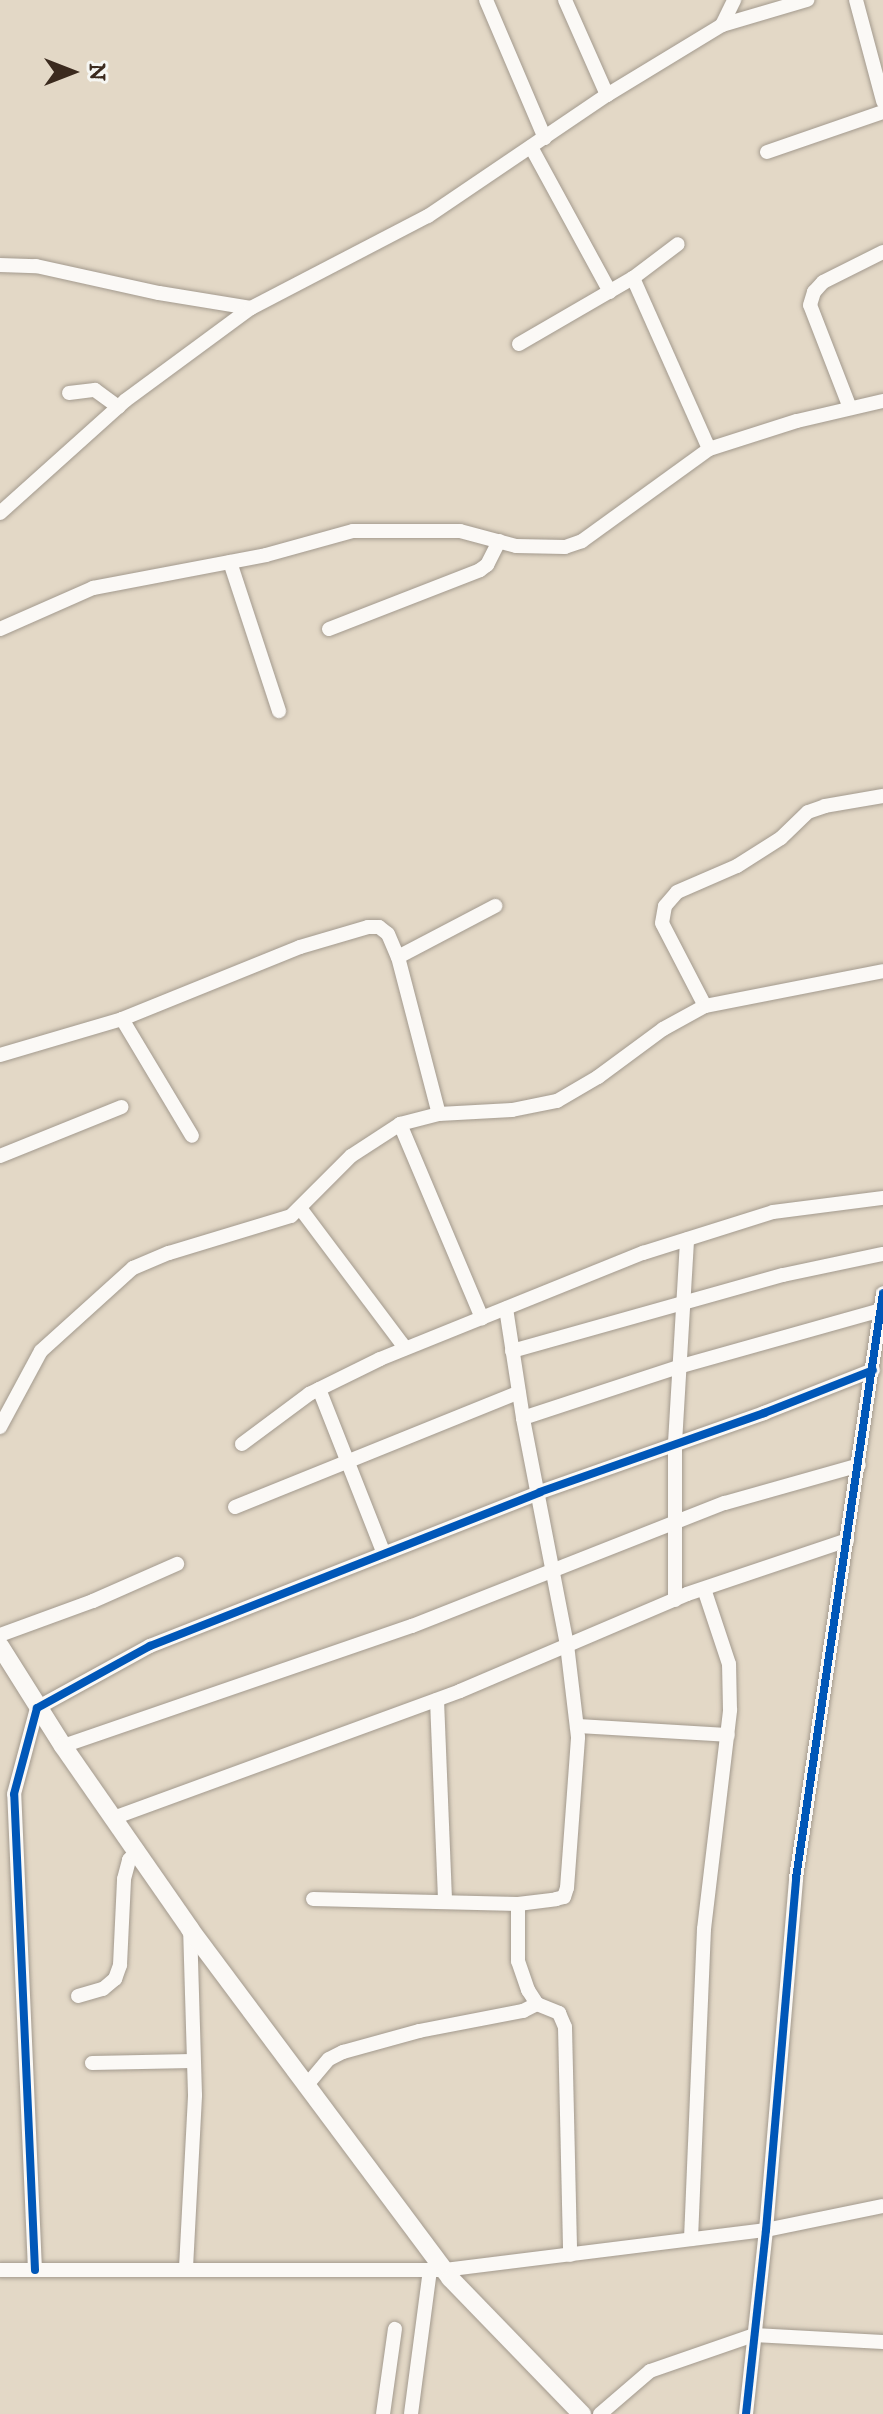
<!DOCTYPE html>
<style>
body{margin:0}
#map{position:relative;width:883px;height:2414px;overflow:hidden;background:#e3d8c6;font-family:"IM FELL DW Pica",serif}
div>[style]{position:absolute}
.roads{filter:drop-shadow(0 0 2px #a39a8e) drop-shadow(0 0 2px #a39a8e)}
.minor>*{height:14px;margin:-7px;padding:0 7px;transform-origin:7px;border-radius:7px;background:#fbf9f6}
.tertiary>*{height:18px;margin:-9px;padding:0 9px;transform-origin:9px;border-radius:9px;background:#fbf9f6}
.cycleway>*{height:8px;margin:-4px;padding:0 4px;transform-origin:4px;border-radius:4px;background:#0057b8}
span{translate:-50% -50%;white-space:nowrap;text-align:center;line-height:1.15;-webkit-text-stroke:8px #f6f6f2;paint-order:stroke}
.north{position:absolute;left:32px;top:32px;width:80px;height:80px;-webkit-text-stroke:6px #f6f6f2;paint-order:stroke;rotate:90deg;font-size:22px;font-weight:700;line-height:32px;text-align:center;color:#3b2a1e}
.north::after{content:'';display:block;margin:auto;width:28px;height:36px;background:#3b2a1e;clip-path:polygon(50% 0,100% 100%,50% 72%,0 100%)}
</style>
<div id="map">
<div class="roads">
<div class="minor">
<div style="left:486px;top:0;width:150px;rotate:66.9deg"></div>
<div style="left:565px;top:0;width:104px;rotate:66.1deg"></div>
<div style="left:856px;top:0;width:105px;rotate:75deg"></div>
<div style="left:722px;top:25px;width:28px;rotate:-64deg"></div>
<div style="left:531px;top:147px;width:165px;rotate:61.4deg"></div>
<div style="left:767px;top:152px;width:123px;rotate:-19deg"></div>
<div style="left:0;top:265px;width:36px;rotate:2deg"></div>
<div style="left:36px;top:266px;width:126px;rotate:12.4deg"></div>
<div style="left:159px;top:293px;width:93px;rotate:9.3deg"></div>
<div style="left:633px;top:278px;width:187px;rotate:66deg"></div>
<div style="left:519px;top:344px;width:132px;rotate:-30.1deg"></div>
<div style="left:633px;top:278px;width:56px;rotate:-37.1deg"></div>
<div style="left:69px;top:393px;width:26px;rotate:-7deg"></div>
<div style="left:95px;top:390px;width:29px;rotate:36deg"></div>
<div style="left:850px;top:408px;width:110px;rotate:-111.2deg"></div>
<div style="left:810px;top:305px;width:14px;rotate:-73deg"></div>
<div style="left:814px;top:292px;width:13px;rotate:-48deg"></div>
<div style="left:823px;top:282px;width:67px;rotate:-26.6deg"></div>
<div style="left:0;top:513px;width:169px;rotate:-41.9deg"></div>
<div style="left:126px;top:400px;width:155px;rotate:-36.4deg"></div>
<div style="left:251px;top:308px;width:199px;rotate:-27.5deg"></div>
<div style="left:428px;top:216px;width:216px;rotate:-34.1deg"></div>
<div style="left:607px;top:95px;width:135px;rotate:-31.3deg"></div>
<div style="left:722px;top:25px;width:89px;rotate:-16.4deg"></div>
<div style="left:230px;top:562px;width:157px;rotate:71.8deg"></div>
<div style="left:0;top:629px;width:102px;rotate:-23.8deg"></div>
<div style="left:93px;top:588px;width:176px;rotate:-10.8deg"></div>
<div style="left:266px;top:555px;width:90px;rotate:-15.4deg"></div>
<div style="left:353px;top:531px;width:107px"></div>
<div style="left:460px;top:531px;width:58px;rotate:15deg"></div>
<div style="left:516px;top:546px;width:49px;rotate:1.2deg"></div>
<div style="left:565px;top:547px;width:18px;rotate:-19deg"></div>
<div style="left:582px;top:541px;width:157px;rotate:-35.9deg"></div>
<div style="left:709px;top:449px;width:92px;rotate:-17.7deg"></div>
<div style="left:797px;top:421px;width:88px;rotate:-13.1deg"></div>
<div style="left:329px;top:629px;width:162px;rotate:-21.3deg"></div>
<div style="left:480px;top:570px;width:9px;rotate:-36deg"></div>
<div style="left:487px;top:565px;width:27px;rotate:-63deg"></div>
<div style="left:398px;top:957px;width:162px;rotate:75.4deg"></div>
<div style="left:705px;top:1006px;width:93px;rotate:-117.4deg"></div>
<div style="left:662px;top:923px;width:17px;rotate:-80deg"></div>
<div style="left:665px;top:906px;width:18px;rotate:-49deg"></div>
<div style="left:677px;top:892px;width:65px;rotate:-23.4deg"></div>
<div style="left:737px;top:866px;width:52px;rotate:-32.5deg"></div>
<div style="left:781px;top:838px;width:37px;rotate:-44deg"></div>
<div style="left:808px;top:812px;width:18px;rotate:-19deg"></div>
<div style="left:825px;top:806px;width:59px;rotate:-9.8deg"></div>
<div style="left:122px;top:1019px;width:136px;rotate:59.1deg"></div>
<div style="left:0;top:1055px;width:127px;rotate:-16.4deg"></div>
<div style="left:122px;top:1019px;width:192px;rotate:-22deg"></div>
<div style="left:300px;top:947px;width:71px;rotate:-16.4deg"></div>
<div style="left:368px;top:927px;width:11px"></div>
<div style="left:379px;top:927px;width:11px;rotate:38deg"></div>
<div style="left:388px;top:934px;width:25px;rotate:67deg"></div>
<div style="left:398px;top:957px;width:110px;rotate:-27.7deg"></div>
<div style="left:400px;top:1124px;width:211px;rotate:67.1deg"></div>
<div style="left:0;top:1156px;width:131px;rotate:-22deg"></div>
<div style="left:300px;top:1208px;width:175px;rotate:53.1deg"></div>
<div style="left:512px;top:1351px;width:281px;rotate:-15.7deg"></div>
<div style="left:783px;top:1275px;width:102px;rotate:-11.9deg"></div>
<div style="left:319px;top:1389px;width:177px;rotate:68.5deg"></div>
<div style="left:523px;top:1418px;width:163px;rotate:-18.2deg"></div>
<div style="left:678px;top:1367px;width:211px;rotate:-15.7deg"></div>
<div style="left:0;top:1427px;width:86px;rotate:-61.7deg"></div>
<div style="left:41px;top:1351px;width:124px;rotate:-42.1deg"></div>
<div style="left:133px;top:1268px;width:39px;rotate:-23deg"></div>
<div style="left:169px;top:1253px;width:127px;rotate:-16.9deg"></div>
<div style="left:291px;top:1216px;width:85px;rotate:-45deg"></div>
<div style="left:351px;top:1156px;width:59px;rotate:-33.1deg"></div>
<div style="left:400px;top:1124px;width:40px;rotate:-14.4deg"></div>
<div style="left:439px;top:1114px;width:73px;rotate:-3.1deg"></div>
<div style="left:512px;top:1110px;width:46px;rotate:-11.3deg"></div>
<div style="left:557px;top:1101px;width:48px;rotate:-30.3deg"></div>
<div style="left:598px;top:1077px;width:81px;rotate:-36.4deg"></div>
<div style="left:663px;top:1029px;width:48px;rotate:-28.7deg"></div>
<div style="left:705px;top:1006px;width:181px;rotate:-11.1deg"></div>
<div style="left:242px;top:1444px;width:84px;rotate:-36.7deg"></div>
<div style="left:309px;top:1394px;width:79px;rotate:-26.2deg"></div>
<div style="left:380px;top:1359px;width:284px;rotate:-22deg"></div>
<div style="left:643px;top:1253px;width:136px;rotate:-17.5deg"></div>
<div style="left:773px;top:1212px;width:111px;rotate:-7.3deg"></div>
<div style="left:235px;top:1507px;width:306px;rotate:-22deg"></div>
<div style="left:675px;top:1600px;width:157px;rotate:-90deg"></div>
<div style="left:675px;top:1443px;width:204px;rotate:-86.6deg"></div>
<div style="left:0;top:1635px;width:99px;rotate:-20.1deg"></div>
<div style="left:93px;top:1601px;width:92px;rotate:-23.8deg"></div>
<div style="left:437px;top:1700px;width:202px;rotate:87.7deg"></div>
<div style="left:577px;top:1726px;width:151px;rotate:3.4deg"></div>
<div style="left:63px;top:1746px;width:369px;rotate:-19deg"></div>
<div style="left:412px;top:1626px;width:336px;rotate:-21.5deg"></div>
<div style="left:725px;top:1503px;width:139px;rotate:-15.8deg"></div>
<div style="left:116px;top:1817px;width:366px;rotate:-20.1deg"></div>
<div style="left:460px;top:1691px;width:247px;rotate:-23.1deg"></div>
<div style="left:687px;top:1594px;width:169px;rotate:-18.6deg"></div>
<div style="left:313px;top:1899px;width:205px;rotate:1.4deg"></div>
<div style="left:518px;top:1904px;width:38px;rotate:-7deg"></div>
<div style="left:556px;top:1899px;width:8px;rotate:-14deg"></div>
<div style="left:564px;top:1897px;width:9px;rotate:-72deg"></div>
<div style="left:567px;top:1888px;width:151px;rotate:-85.8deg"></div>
<div style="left:578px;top:1737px;width:93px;rotate:-96.8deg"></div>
<div style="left:567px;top:1645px;width:231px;rotate:-101deg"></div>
<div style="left:523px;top:1418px;width:111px;rotate:-98.8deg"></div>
<div style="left:518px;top:1904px;width:57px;rotate:90deg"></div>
<div style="left:518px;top:1961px;width:31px;rotate:71deg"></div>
<div style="left:528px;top:1990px;width:17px;rotate:57deg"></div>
<div style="left:537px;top:2004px;width:24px;rotate:22deg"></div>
<div style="left:559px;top:2013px;width:15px;rotate:67deg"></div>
<div style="left:565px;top:2027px;width:228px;rotate:88.7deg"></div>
<div style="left:78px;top:1996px;width:26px;rotate:-16deg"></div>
<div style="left:103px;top:1989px;width:16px;rotate:-40deg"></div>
<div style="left:115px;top:1979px;width:15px;rotate:-70deg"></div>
<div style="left:120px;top:1965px;width:86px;rotate:-87.3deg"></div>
<div style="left:124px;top:1879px;width:20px;rotate:-75deg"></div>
<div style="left:129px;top:1860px;width:13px;rotate:-48deg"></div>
<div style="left:92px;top:2063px;width:100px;rotate:-1.1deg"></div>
<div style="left:306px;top:2086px;width:35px;rotate:-50deg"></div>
<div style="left:329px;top:2059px;width:16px;rotate:-27deg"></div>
<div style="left:343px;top:2052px;width:79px;rotate:-15.4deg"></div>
<div style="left:419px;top:2031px;width:106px;rotate:-10.9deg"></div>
<div style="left:523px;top:2011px;width:16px;rotate:-27deg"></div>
<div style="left:691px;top:2239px;width:310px;rotate:-87.6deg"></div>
<div style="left:704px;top:1929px;width:221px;rotate:-83.2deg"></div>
<div style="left:730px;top:1710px;width:46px;rotate:-91.2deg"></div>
<div style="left:729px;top:1664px;width:79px;rotate:-108.4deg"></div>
<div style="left:186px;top:2268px;width:173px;rotate:-87deg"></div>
<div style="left:195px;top:2095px;width:166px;rotate:-91.7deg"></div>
<div style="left:0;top:2270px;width:444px"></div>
<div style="left:444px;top:2270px;width:324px;rotate:-7.1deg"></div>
<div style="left:766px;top:2230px;width:119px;rotate:-11.6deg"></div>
<div style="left:35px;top:2270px;width:476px;rotate:-92.5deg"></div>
<div style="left:14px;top:1794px;width:89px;rotate:-75deg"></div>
<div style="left:37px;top:1708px;width:129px;rotate:-28.8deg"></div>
<div style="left:150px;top:1646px;width:419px;rotate:-21.5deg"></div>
<div style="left:540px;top:1492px;width:238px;rotate:-19.4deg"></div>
<div style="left:764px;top:1413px;width:117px;rotate:-21.5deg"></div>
<div style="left:383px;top:2414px;width:86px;rotate:-82deg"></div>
<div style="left:411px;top:2414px;width:145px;rotate:-82.5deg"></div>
<div style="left:600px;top:2414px;width:66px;rotate:-40.7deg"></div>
<div style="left:650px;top:2371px;width:110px;rotate:-19.1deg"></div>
<div style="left:754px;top:2335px;width:129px;rotate:3.1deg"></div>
<div style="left:746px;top:2414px;width:185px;rotate:-83.8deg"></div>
<div style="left:766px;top:2230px;width:353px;rotate:-85.1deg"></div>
<div style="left:796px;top:1878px;width:591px;rotate:-81.54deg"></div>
</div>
<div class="tertiary">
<div style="left:0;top:1646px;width:118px;rotate:57.8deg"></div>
<div style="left:63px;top:1746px;width:223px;rotate:55.2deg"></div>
<div style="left:190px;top:1929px;width:435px;rotate:53.3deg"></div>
<div style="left:450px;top:2278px;width:190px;rotate:45.9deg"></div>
</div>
</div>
<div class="cycleway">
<div style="left:35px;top:2270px;width:476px;rotate:-92.5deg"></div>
<div style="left:14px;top:1794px;width:89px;rotate:-75deg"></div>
<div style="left:37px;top:1708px;width:129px;rotate:-28.8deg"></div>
<div style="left:150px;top:1646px;width:419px;rotate:-21.5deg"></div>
<div style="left:540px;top:1492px;width:238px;rotate:-19.4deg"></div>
<div style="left:764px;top:1413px;width:117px;rotate:-21.5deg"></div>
<div style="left:746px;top:2414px;width:185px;rotate:-83.8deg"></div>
<div style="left:766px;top:2230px;width:353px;rotate:-85.1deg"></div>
<div style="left:796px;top:1878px;width:591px;rotate:-81.54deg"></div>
</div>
<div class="north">N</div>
</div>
